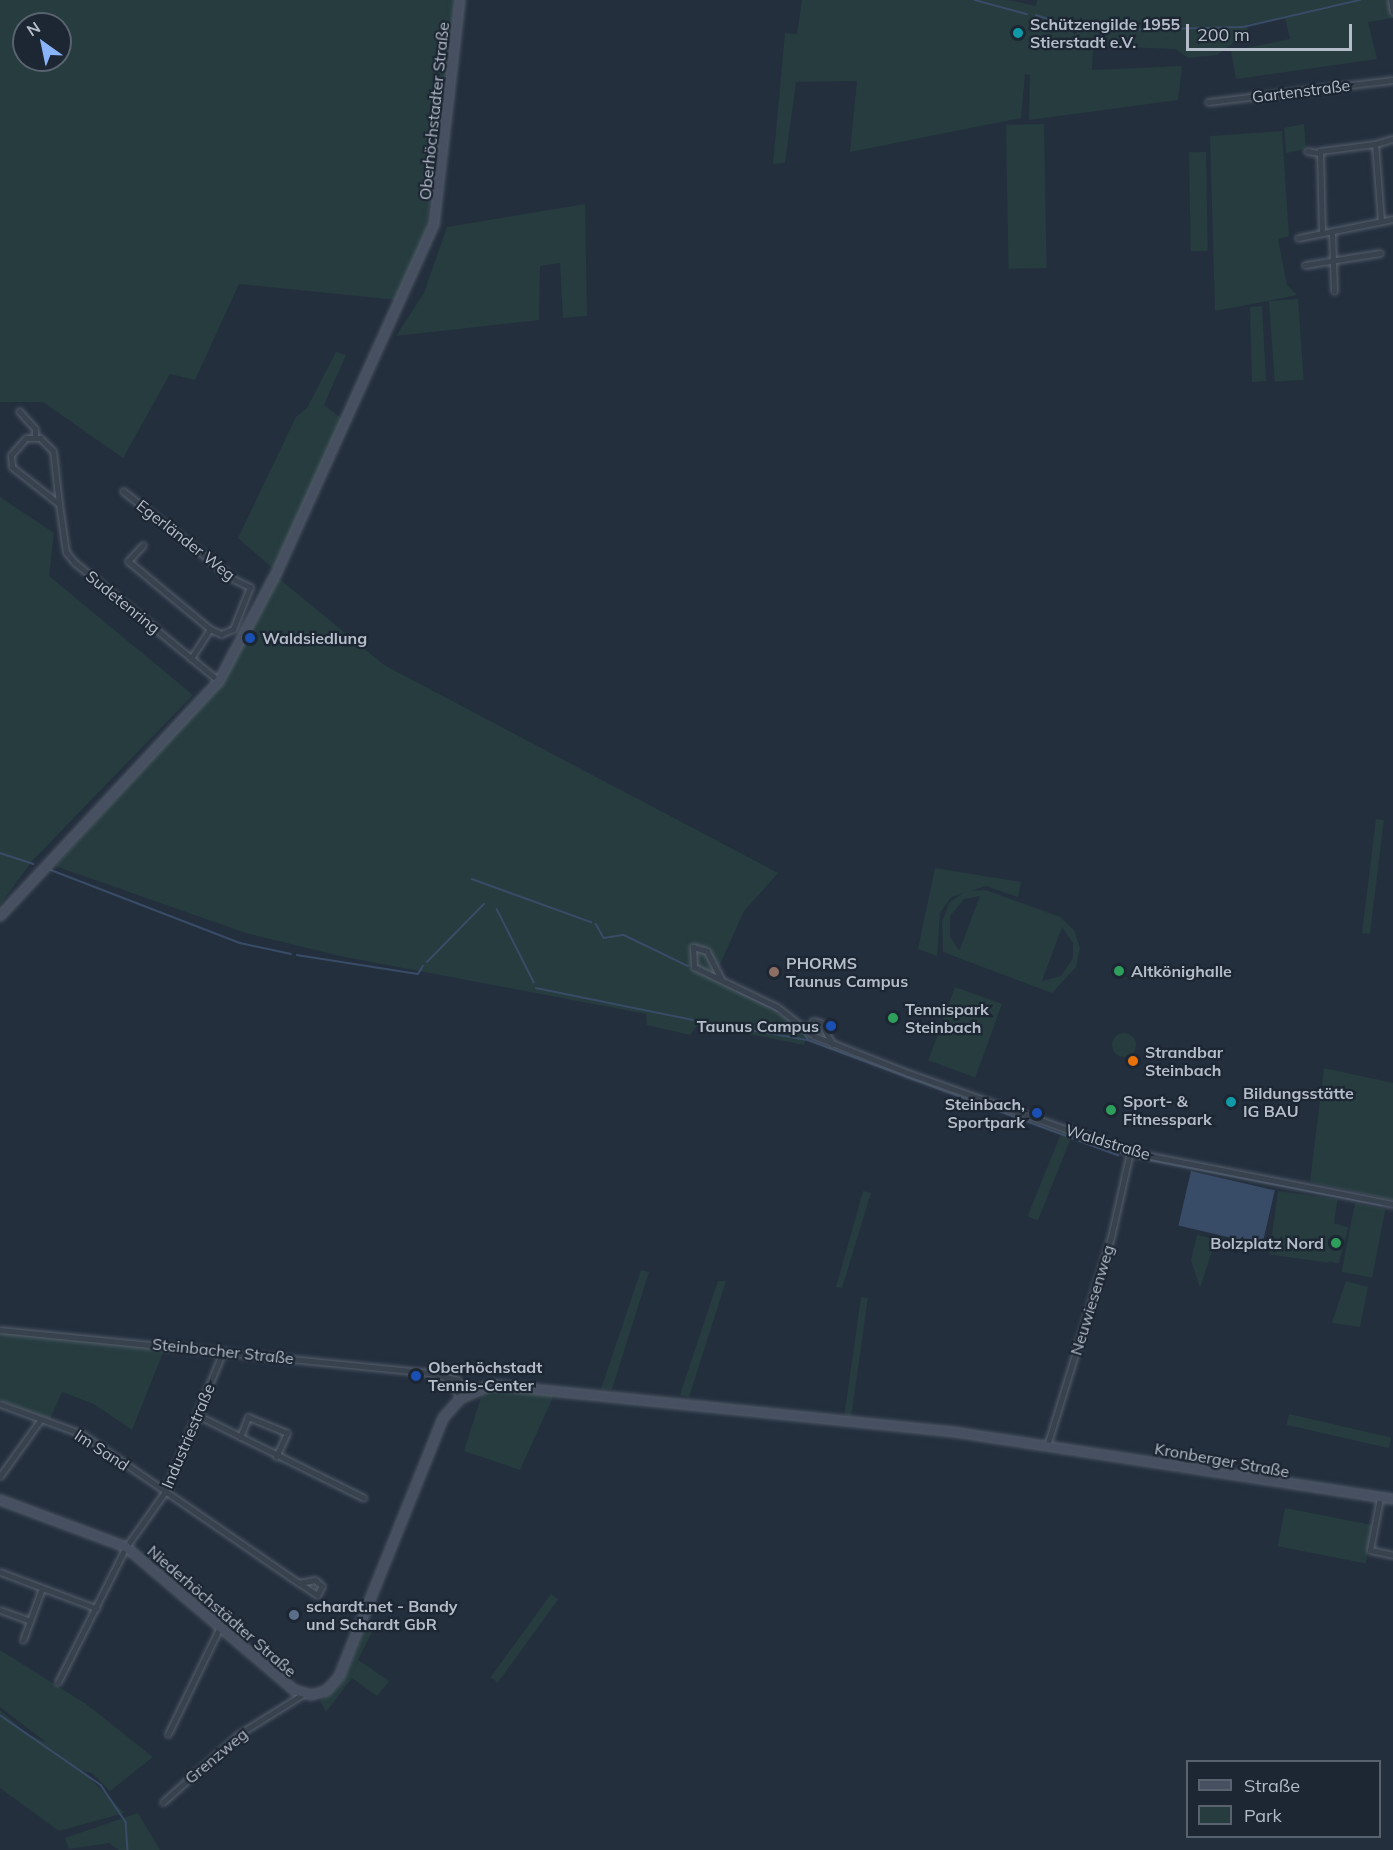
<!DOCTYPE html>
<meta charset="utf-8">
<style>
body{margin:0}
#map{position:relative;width:1393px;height:1850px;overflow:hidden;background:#242f3e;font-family:Mulish,sans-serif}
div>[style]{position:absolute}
.green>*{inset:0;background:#263c3f;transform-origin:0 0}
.round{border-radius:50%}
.water>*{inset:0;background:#394c67;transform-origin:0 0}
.stream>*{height:1.5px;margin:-0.75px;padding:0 0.75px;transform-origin:0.75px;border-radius:0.75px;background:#394c67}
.roads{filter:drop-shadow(0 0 2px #565f6c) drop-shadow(0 0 2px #565f6c)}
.street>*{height:5px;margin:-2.5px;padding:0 2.5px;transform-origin:2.5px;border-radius:2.5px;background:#38414e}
.secondary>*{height:8px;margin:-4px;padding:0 4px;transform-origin:4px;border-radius:4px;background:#465061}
.dots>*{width:16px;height:16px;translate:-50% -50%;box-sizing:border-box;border:3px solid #1d2633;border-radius:50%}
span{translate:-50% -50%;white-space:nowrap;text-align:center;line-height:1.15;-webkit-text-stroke:4.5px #1d2633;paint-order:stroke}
.poi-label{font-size:16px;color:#b4bcc9;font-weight:700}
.left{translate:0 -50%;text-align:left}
.right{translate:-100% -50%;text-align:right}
.street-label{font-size:16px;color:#b4bcc9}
.legend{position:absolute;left:1186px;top:1760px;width:195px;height:78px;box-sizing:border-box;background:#1d2633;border:2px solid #59626f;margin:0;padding:8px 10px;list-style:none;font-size:18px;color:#b4bcc9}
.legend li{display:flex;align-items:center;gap:12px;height:30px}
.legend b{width:30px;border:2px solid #59626f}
.north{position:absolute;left:12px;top:12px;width:60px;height:60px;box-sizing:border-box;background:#1d2633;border:2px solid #59626f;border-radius:50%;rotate:327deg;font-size:16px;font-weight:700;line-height:24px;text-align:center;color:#b4bcc9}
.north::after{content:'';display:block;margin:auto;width:21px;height:27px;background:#8ab4f8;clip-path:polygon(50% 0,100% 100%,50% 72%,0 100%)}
.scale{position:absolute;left:1186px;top:24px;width:166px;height:27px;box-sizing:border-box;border:3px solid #b4bcc9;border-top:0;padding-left:8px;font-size:18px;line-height:21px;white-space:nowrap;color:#b4bcc9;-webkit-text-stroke:4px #1d2633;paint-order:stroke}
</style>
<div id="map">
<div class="green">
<div style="clip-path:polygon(evenodd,0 0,455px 0,426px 232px,397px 300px,239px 284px,195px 380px,170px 374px,123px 458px,43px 402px,0 402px,0 0,24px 24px,60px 24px,60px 60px,24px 60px,24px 24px)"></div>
<div style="clip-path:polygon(802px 0,1009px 0,1036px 6px,1037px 0,1393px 0,1393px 18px,1368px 22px,1377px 59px,1236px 79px,1231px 51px,1290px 39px,1285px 18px,1248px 24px,1247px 33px,1217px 55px,1188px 58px,1176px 49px,1093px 46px,1092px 70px,1182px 66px,1178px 100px,1029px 120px,1030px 75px,1025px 74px,1021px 118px,850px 152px,857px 81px,796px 82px,785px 163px,773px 164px,785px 33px,797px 34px)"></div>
<div style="left:1044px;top:124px;width:144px;height:38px;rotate:89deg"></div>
<div style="clip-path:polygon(1304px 124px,1306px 149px,1286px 153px,1284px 128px)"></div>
<div style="clip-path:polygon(1282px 131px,1289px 236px,1278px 239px,1287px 285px,1297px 295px,1215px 311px,1210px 136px)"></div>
<div style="left:1206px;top:152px;width:99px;height:17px;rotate:89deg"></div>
<div style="clip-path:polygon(585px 204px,587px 316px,563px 318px,560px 263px,540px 266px,539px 320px,396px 336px,424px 293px,447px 227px)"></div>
<div style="left:1298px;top:299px;width:81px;height:29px;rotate:86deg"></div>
<div style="clip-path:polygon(1262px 306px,1266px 381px,1252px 382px,1250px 307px)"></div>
<div style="clip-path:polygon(336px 352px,346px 355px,324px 405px,346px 422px,277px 572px,238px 538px,296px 417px,307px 408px)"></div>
<div style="clip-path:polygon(0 497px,54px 533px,49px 576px,193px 695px,32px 861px,0 905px)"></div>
<div style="clip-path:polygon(277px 577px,384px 665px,778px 873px,744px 911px,714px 978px,808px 1030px,804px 1045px,698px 1024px,690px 1035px,647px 1025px,646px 1014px,340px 956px,246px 933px,55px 866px,224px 680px)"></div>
<div style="left:1376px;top:819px;width:8px;height:115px;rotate:7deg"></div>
<div style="clip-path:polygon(935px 868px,1021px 882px,1018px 897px,986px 886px,951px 897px,940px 913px,937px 956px,918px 949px)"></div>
<div style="clip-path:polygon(evenodd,986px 890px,1060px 917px,1074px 930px,1080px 948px,1076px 967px,1052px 993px,943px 952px,942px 922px,949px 903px,966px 891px,986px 890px,980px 896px,960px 949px,959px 950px,950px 937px,950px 916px,964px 899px,980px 896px,986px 890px,1062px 927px,1073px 943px,1073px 958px,1061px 976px,1042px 981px,1062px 927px)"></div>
<div style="left:955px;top:987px;width:50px;height:78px;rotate:20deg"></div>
<div class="round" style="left:1112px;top:1033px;width:24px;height:24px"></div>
<div style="clip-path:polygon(1324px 1068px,1393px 1083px,1393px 1200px,1310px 1182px)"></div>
<div style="left:1062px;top:1131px;width:11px;height:92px;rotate:22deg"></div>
<div style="clip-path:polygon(863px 1191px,871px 1193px,842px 1288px,836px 1287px)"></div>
<div style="left:1278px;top:1191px;width:60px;height:64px;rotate:8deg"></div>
<div style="left:1355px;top:1203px;width:31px;height:70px;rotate:11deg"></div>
<div style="left:1333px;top:1223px;width:16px;height:38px;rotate:15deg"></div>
<div style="clip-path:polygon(1197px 1235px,1216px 1239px,1200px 1288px,1191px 1260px)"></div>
<div style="clip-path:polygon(641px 1270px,649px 1272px,612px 1389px,601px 1389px)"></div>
<div style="clip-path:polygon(718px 1281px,726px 1281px,689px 1397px,680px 1395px)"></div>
<div style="clip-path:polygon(1346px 1281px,1368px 1287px,1360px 1327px,1332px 1323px)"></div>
<div style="left:861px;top:1297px;width:7px;height:119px;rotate:8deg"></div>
<div style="clip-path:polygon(14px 1333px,164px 1350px,132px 1430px,94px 1404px,62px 1392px,50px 1419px,0 1400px,0 1334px)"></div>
<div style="clip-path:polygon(502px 1389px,554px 1395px,520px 1470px,464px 1451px,482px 1394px)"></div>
<div style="left:1289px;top:1414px;width:105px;height:11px;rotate:13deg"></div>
<div style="left:1285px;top:1508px;width:90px;height:39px;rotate:11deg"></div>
<div style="left:551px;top:1594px;width:9px;height:103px;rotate:36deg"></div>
<div style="clip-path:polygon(364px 1631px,372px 1632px,358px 1660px,389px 1681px,377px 1696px,352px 1678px,326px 1712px,320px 1701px,342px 1683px)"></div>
<div style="clip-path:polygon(0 1650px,86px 1704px,153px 1757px,110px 1791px,93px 1774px,82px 1770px,124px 1813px,59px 1831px,0 1788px,0 1710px,27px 1734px,47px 1743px,0 1707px)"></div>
<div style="clip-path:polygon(138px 1813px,160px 1850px,119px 1850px,109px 1843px,69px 1849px,65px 1838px)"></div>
</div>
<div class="water">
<div style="left:1191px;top:1171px;width:86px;height:56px;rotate:13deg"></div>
</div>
<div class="stream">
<div style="left:975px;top:0;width:54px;rotate:15.1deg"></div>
<div style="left:1036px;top:15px;width:52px;rotate:17.7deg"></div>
<div style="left:1086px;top:31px;width:157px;rotate:-1.5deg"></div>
<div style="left:1243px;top:27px;width:120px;rotate:-13deg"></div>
<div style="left:0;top:853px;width:35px;rotate:18deg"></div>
<div style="left:51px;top:870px;width:203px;rotate:21.1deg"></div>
<div style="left:240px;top:943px;width:52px;rotate:12.2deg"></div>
<div style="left:472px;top:879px;width:127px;rotate:19.9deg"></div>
<div style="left:497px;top:909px;width:82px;rotate:63.1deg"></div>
<div style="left:596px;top:924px;width:16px;rotate:60deg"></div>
<div style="left:604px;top:938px;width:20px;rotate:-9deg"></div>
<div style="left:624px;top:935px;width:71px;rotate:25.8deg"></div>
<div style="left:297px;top:955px;width:122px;rotate:8.9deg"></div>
<div style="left:418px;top:974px;width:9px;rotate:-58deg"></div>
<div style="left:427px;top:962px;width:81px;rotate:-45.5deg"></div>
<div style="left:536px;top:988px;width:160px;rotate:11.5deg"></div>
<div style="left:737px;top:991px;width:46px;rotate:26deg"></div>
<div style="left:699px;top:1021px;width:111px;rotate:9.9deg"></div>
<div style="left:808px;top:1040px;width:331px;rotate:20.4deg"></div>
<div style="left:804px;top:1033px;width:7px;rotate:56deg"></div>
<div style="left:1134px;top:1157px;width:252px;rotate:11deg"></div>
<div style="left:0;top:1715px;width:123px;rotate:34.7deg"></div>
<div style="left:101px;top:1785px;width:45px;rotate:56deg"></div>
<div style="left:126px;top:1822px;width:28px;rotate:86deg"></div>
</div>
<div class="roads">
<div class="street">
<div style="left:1391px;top:0;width:12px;rotate:81deg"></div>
<div style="left:1208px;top:102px;width:186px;rotate:-6.8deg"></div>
<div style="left:1375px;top:144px;width:19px;rotate:-16deg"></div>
<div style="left:1307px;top:151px;width:11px;rotate:10deg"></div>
<div style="left:1322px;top:233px;width:82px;rotate:-91.4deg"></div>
<div style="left:1320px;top:151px;width:55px;rotate:-7.3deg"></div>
<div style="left:1375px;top:144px;width:77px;rotate:85.5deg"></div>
<div style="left:1332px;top:233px;width:58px;rotate:88deg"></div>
<div style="left:1298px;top:238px;width:97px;rotate:-11.3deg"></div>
<div style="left:1305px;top:265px;width:76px;rotate:-9.1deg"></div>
<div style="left:19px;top:411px;width:24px;rotate:48deg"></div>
<div style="left:35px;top:429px;width:7px;rotate:90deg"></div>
<div style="left:26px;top:438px;width:14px"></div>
<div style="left:40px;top:438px;width:18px;rotate:45deg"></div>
<div style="left:53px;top:451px;width:53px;rotate:83.5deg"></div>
<div style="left:59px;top:504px;width:60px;rotate:-141.8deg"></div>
<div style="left:12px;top:467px;width:12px;rotate:-95deg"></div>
<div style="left:11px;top:455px;width:23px;rotate:-49deg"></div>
<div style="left:123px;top:491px;width:143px;rotate:38.5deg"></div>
<div style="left:235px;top:580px;width:17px;rotate:25deg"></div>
<div style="left:250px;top:587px;width:45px;rotate:112deg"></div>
<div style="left:233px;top:629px;width:13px;rotate:157deg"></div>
<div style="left:221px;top:634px;width:12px;rotate:-156deg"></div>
<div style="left:210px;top:629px;width:35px;rotate:123deg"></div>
<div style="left:59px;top:504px;width:49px;rotate:81.7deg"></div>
<div style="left:66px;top:552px;width:13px;rotate:51deg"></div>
<div style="left:74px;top:562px;width:188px;rotate:39.4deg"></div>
<div style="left:143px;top:545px;width:22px;rotate:133deg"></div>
<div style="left:128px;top:561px;width:107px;rotate:39.7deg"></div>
<div style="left:721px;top:979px;width:31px;rotate:-117deg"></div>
<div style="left:707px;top:951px;width:15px;rotate:-164deg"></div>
<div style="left:693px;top:947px;width:20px;rotate:87deg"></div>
<div style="left:694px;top:967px;width:92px;rotate:25.7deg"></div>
<div style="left:777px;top:1007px;width:47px;rotate:38.1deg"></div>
<div style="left:814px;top:1036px;width:101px;rotate:21.5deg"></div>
<div style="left:908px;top:1073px;width:236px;rotate:19.6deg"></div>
<div style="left:1130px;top:1152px;width:268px;rotate:11.2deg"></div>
<div style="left:808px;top:1029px;width:9px;rotate:-58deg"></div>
<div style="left:813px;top:1021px;width:8px;rotate:14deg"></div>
<div style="left:821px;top:1023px;width:24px;rotate:62deg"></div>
<div style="left:0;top:1330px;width:431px;rotate:5.7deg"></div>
<div style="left:429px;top:1373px;width:29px;rotate:14deg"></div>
<div style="left:457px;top:1380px;width:17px;rotate:50deg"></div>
<div style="left:446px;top:1377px;width:26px;rotate:54deg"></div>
<div style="left:0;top:1404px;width:87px;rotate:20.1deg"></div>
<div style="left:82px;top:1434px;width:263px;rotate:34.5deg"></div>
<div style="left:299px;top:1583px;width:16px;rotate:-11deg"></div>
<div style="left:315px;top:1580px;width:9px;rotate:41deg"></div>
<div style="left:322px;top:1586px;width:10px;rotate:119deg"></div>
<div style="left:317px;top:1595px;width:22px;rotate:-146deg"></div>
<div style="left:197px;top:1415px;width:186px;rotate:26.4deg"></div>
<div style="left:240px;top:1437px;width:22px;rotate:-68deg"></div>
<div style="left:248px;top:1417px;width:42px;rotate:22.3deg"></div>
<div style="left:287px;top:1433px;width:26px;rotate:115deg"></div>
<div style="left:1047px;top:1446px;width:219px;rotate:-73deg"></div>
<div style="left:1111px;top:1237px;width:87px;rotate:-77.4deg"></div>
<div style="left:0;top:1476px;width:70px;rotate:-54.3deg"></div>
<div style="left:1380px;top:1498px;width:53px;rotate:100.9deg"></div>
<div style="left:1370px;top:1550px;width:24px;rotate:12deg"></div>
<div style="left:0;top:1572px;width:103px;rotate:20.6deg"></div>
<div style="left:0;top:1610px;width:32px;rotate:20deg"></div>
<div style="left:23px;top:1640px;width:55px;rotate:-69.9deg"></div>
<div style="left:58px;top:1682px;width:151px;rotate:-63.3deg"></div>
<div style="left:126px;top:1547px;width:67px;rotate:-54.7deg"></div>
<div style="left:165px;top:1492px;width:152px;rotate:-67.6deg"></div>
<div style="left:168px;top:1734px;width:119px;rotate:-64.1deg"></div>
<div style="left:163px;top:1802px;width:102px;rotate:-41.8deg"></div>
<div style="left:239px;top:1734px;width:75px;rotate:-32deg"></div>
</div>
<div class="secondary">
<div style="left:0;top:916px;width:321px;rotate:-47deg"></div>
<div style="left:219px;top:681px;width:123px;rotate:-62deg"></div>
<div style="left:277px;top:572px;width:382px;rotate:-65.7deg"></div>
<div style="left:434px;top:224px;width:226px;rotate:-83.4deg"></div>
<div style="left:0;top:1500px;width:134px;rotate:20.5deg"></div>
<div style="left:126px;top:1547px;width:221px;rotate:40.4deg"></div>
<div style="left:294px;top:1690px;width:18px;rotate:16deg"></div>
<div style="left:311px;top:1695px;width:16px;rotate:-15deg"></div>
<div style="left:326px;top:1691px;width:19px;rotate:-47deg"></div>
<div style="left:339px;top:1677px;width:279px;rotate:-68.1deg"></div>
<div style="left:443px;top:1418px;width:27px;rotate:-48deg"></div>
<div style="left:461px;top:1398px;width:33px;rotate:-23deg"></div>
<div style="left:491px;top:1385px;width:465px;rotate:5.8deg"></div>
<div style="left:954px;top:1432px;width:444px;rotate:8.7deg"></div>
</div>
</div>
<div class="dots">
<div style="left:1018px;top:33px;background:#0f9aa8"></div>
<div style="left:250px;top:638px;background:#1a4fb4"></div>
<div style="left:1119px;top:971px;background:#2e9e5b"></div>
<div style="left:774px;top:972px;background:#8d6e63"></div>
<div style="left:893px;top:1018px;background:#2e9e5b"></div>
<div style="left:831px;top:1026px;background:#1a4fb4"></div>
<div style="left:1133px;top:1061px;background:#e8710a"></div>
<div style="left:1231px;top:1102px;background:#0f9aa8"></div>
<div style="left:1111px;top:1110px;background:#2e9e5b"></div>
<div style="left:1037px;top:1113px;background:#1a4fb4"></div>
<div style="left:1336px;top:1243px;background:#2e9e5b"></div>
<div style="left:416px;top:1376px;background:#1a4fb4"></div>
<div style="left:294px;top:1615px;background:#5c6f8a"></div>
</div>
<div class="poi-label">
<span class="left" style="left:1030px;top:33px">Schützengilde 1955<br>Stierstadt e.V.</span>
<span class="left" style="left:262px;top:638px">Waldsiedlung</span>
<span class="left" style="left:786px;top:972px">PHORMS<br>Taunus Campus</span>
<span class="left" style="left:1131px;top:971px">Altkönighalle</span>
<span class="left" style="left:905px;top:1018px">Tennispark<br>Steinbach</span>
<span class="right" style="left:819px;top:1026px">Taunus Campus</span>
<span class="left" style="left:1145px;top:1061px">Strandbar<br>Steinbach</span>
<span class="left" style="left:1243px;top:1102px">Bildungsstätte<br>IG BAU</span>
<span class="left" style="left:1123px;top:1110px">Sport- &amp;<br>Fitnesspark</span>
<span class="right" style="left:1025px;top:1113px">Steinbach,<br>Sportpark</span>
<span class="right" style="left:1324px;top:1243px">Bolzplatz Nord</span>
<span class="left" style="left:428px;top:1376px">Oberhöchstadt<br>Tennis-Center</span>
<span class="left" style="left:306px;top:1615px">schardt.net - Bandy<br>und Schardt GbR</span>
</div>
<div class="street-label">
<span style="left:1301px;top:91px;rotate:-7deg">Gartenstraße</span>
<span style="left:434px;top:111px;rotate:-84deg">Oberhöchstadter Straße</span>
<span style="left:186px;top:540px;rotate:38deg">Egerländer Weg</span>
<span style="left:123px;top:602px;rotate:39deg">Sudetenring</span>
<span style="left:1108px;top:1142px;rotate:17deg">Waldstraße</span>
<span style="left:1092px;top:1300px;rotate:-73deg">Neuwiesenweg</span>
<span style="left:223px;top:1351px;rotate:6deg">Steinbacher Straße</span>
<span style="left:188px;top:1436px;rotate:-67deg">Industriestraße</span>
<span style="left:102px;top:1450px;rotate:33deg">Im Sand</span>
<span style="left:1222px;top:1460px;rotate:10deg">Kronberger Straße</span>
<span style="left:222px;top:1611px;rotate:41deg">Niederhöchstädter Straße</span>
<span style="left:216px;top:1756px;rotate:-40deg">Grenzweg</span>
</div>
<ul class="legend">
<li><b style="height:8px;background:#465061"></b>Straße</li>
<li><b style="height:16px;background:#263c3f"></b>Park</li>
</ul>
<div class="north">N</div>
<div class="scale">200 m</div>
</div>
